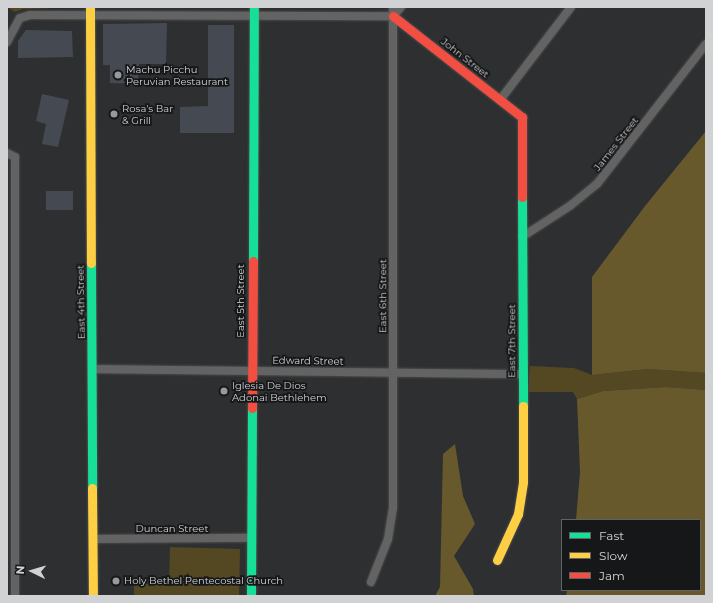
<!DOCTYPE html>
<style>
body{margin:0}
#map{position:relative;width:713px;height:603px;overflow:hidden;background:#2e2f30;font-family:Montserrat,sans-serif}
div>[style]{position:absolute}
.green>*{inset:0;background:#544823}
.forest>*{inset:0;background:#68592d}
.building>*{inset:0;background:#454a52;transform-origin:0 0}
.roads{filter:drop-shadow(0 0 1px #4b4c4d) drop-shadow(0 0 1px #4b4c4d)}
.street>*{height:8px;margin:-4px;padding:0 4px;transform-origin:4px;border-radius:4px;background:#636364}
.fast>*{height:9px;margin:-4.5px;padding:0 4.5px;transform-origin:4.5px;border-radius:4.5px;background:#16e098}
.slow>*{height:9px;margin:-4.5px;padding:0 4.5px;transform-origin:4.5px;border-radius:4.5px;background:#ffcf43}
.jam>*{height:9px;margin:-4.5px;padding:0 4.5px;transform-origin:4.5px;border-radius:4.5px;background:#f24e42}
.dots>*{width:11px;height:11px;translate:-50% -50%;box-sizing:border-box;border:2px solid #161718;border-radius:50%}
span{translate:-50% -50%;white-space:nowrap;text-align:center;line-height:1.15;-webkit-text-stroke:3.5px #161718;paint-order:stroke}
.street-label{font-size:10px;color:#d1d2d4}
.poi-label{font-size:10px;color:#d1d2d4}
.left{translate:0 -50%;text-align:left}
.frame{position:absolute;inset:0;border:8px solid #d1d2d4;pointer-events:none}
.legend{position:absolute;left:561px;top:519px;width:140px;height:72px;box-sizing:border-box;background:#161718;border:1px solid #616263;margin:0;padding:5px 7px;list-style:none;font-size:12px;color:#d1d2d4}
.legend li{display:flex;align-items:center;gap:8px;height:20px}
.legend b{width:20px;border:1px solid #616263}
.north{position:absolute;left:12px;top:551px;width:40px;height:40px;-webkit-text-stroke:3px #161718;paint-order:stroke;rotate:275deg;font-size:11px;font-weight:700;line-height:16px;text-align:center;color:#d1d2d4}
.north::after{content:'';display:block;margin:auto;width:14px;height:18px;background:#d1d2d4;clip-path:polygon(50% 0,100% 100%,50% 72%,0 100%)}
</style>
<div id="map">
<div class="green">
<div style="clip-path:polygon(7px 7px,79px 7px,23px 9px,15px 12px)"></div>
<div style="clip-path:polygon(530px 366px,574px 368px,592px 375px,648px 369px,706px 373px,706px 390px,666px 387px,603px 391px,577px 399px,573px 392px,528px 392px)"></div>
<div style="clip-path:polygon(170px 547px,240px 549px,239px 596px,134px 596px,134px 584px,169px 584px)"></div>
</div>
<div class="forest">
<div style="clip-path:polygon(706px 131px,706px 373px,648px 369px,592px 375px,592px 277px,645px 206px)"></div>
<div style="clip-path:polygon(666px 387px,706px 390px,706px 596px,566px 596px,567px 590px,700px 590px,700px 520px,576px 520px,580px 472px,577px 399px,603px 391px)"></div>
<div style="clip-path:polygon(455px 444px,463px 496px,475px 524px,454px 556px,473px 589px,474px 596px,435px 596px,440px 587px,443px 454px)"></div>
</div>
<div class="building">
<div style="clip-path:polygon(167px 23px,166px 64px,139px 64px,138px 84px,110px 83px,110px 65px,103px 65px,103px 24px)"></div>
<div style="clip-path:polygon(208px 25px,234px 25px,234px 133px,180px 133px,180px 107px,208px 106px)"></div>
<div style="clip-path:polygon(26px 30px,72px 31px,73px 57px,18px 58px,18px 41px)"></div>
<div style="clip-path:polygon(42px 94px,69px 100px,58px 147px,42px 144px,46px 124px,36px 121px)"></div>
<div style="left:46px;top:191px;width:27px;height:19px"></div>
</div>
<div class="roads">
<div class="street">
<div style="left:393px;top:16px;width:12px;rotate:-48deg"></div>
<div style="left:7px;top:42px;width:27px;rotate:-62deg"></div>
<div style="left:20px;top:18px;width:10px;rotate:-17deg"></div>
<div style="left:30px;top:15px;width:363px;rotate:0.2deg"></div>
<div style="left:500px;top:100px;width:117px;rotate:-52.6deg"></div>
<div style="left:7px;top:153px;width:9px;rotate:27deg"></div>
<div style="left:15px;top:157px;width:439px;rotate:90deg"></div>
<div style="left:522px;top:237px;width:59px;rotate:-33.1deg"></div>
<div style="left:571px;top:205px;width:33px;rotate:-39deg"></div>
<div style="left:597px;top:184px;width:177px;rotate:-52.1deg"></div>
<div style="left:92px;top:369px;width:431px;rotate:0.7deg"></div>
<div style="left:93px;top:539px;width:158px;rotate:-0.4deg"></div>
<div style="left:371px;top:582px;width:46px;rotate:-68.4deg"></div>
<div style="left:388px;top:539px;width:31px;rotate:-81deg"></div>
<div style="left:393px;top:508px;width:501px;rotate:-90deg"></div>
</div>
<div class="fast">
<div style="left:522px;top:197px;width:209px;rotate:89.7deg"></div>
<div style="left:253px;top:261px;width:254px;rotate:-89.8deg"></div>
<div style="left:91px;top:263px;width:225px;rotate:89.7deg"></div>
<div style="left:251px;top:596px;width:188px;rotate:-89.7deg"></div>
</div>
<div class="slow">
<div style="left:90px;top:7px;width:256px;rotate:89.8deg"></div>
<div style="left:92px;top:488px;width:108px;rotate:89.5deg"></div>
<div style="left:497px;top:560px;width:51px;rotate:-65.5deg"></div>
<div style="left:518px;top:514px;width:32px;rotate:-81deg"></div>
<div style="left:523px;top:482px;width:76px;rotate:-90deg"></div>
</div>
<div class="jam">
<div style="left:393px;top:16px;width:164px;rotate:38.1deg"></div>
<div style="left:522px;top:117px;width:80px;rotate:90deg"></div>
<div style="left:252px;top:408px;width:147px;rotate:-89.6deg"></div>
</div>
</div>
<div class="dots">
<div style="left:118px;top:75px;background:#98999b"></div>
<div style="left:114px;top:114px;background:#98999b"></div>
<div style="left:224px;top:391px;background:#98999b"></div>
<div style="left:116px;top:581px;background:#98999b"></div>
</div>
<div class="street-label">
<span style="left:465px;top:58px;rotate:38deg">John Street</span>
<span style="left:616px;top:144px;rotate:-52deg">James Street</span>
<span style="left:383px;top:296px;rotate:-90deg">East 6th Street</span>
<span style="left:241px;top:301px;rotate:-90deg">East 5th Street</span>
<span style="left:81px;top:302px;rotate:-91deg">East 4th Street</span>
<span style="left:512px;top:341px;rotate:-90deg">East 7th Street</span>
<span style="left:308px;top:361px;rotate:1deg">Edward Street</span>
<span style="left:172px;top:529px">Duncan Street</span>
</div>
<div class="poi-label">
<span class="left" style="left:126px;top:75px">Machu Picchu<br>Peruvian Restaurant</span>
<span class="left" style="left:122px;top:114px">Rosa's Bar<br>&amp; Grill</span>
<span class="left" style="left:232px;top:391px">Iglesia De Dios<br>Adonai Bethlehem</span>
<span class="left" style="left:124px;top:581px">Holy Bethel Pentecostal Church</span>
</div>
<div class="frame"></div>
<ul class="legend">
<li><b style="height:5px;background:#16e098"></b>Fast</li>
<li><b style="height:5px;background:#ffcf43"></b>Slow</li>
<li><b style="height:5px;background:#f24e42"></b>Jam</li>
</ul>
<div class="north">N</div>
</div>
